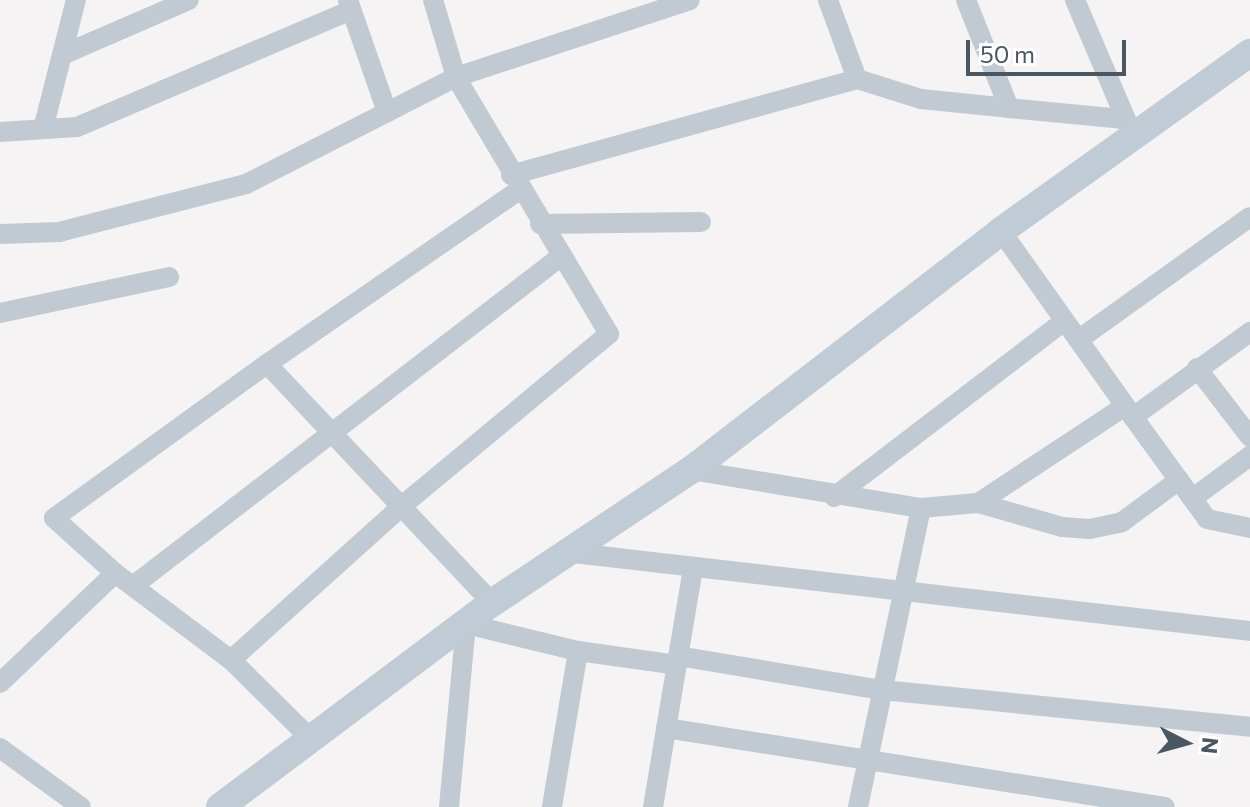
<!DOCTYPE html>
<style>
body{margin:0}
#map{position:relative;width:1250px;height:807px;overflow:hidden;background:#f5f3f3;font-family:Commissioner,sans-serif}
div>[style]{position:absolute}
.street>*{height:20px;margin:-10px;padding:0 10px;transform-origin:10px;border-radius:10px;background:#c1cad2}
.secondary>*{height:28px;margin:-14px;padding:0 14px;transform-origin:14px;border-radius:14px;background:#c1cbd6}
span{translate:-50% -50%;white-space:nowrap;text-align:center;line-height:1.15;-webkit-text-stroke:8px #fff;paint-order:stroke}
.north{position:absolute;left:1146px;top:703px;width:80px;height:80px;-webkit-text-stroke:6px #fff;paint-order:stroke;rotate:96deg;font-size:22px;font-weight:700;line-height:32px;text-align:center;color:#4a5661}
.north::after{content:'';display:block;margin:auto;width:28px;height:36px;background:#4a5661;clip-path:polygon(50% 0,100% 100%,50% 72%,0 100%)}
.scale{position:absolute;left:966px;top:40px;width:160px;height:36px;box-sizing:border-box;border:4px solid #4a5661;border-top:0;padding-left:10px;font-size:24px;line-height:28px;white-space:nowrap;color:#4a5661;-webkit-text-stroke:6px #fff;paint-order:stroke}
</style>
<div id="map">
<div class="street">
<div style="left:348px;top:0;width:119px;rotate:70.8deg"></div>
<div style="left:1075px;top:0;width:148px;rotate:66.9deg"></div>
<div style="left:62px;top:55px;width:138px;rotate:-23.4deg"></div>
<div style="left:857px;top:79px;width:67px;rotate:17.4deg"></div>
<div style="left:921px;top:99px;width:88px;rotate:5.8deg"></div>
<div style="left:1009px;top:108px;width:116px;rotate:-111.7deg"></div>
<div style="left:1009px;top:108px;width:116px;rotate:5.5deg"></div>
<div style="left:43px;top:129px;width:133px;rotate:-75.7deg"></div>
<div style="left:0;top:132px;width:77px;rotate:-3.7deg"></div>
<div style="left:77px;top:127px;width:298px;rotate:-23.1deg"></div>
<div style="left:511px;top:175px;width:359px;rotate:-15.5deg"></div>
<div style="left:857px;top:79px;width:84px;rotate:-110.2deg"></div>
<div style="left:540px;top:224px;width:161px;rotate:-0.7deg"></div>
<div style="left:1001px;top:231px;width:228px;rotate:54.6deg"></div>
<div style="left:1133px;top:417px;width:145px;rotate:-36deg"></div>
<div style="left:0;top:234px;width:59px;rotate:-1.9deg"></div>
<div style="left:59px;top:232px;width:193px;rotate:-14.4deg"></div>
<div style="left:246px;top:184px;width:236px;rotate:-27deg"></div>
<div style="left:456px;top:77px;width:246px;rotate:-18.2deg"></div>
<div style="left:0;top:313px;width:173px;rotate:-12deg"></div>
<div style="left:1078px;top:340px;width:211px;rotate:-35.6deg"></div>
<div style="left:267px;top:364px;width:306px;rotate:-34.6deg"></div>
<div style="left:1197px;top:368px;width:87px;rotate:52.5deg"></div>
<div style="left:1133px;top:417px;width:126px;rotate:54deg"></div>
<div style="left:1207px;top:519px;width:44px;rotate:11.8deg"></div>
<div style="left:691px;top:470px;width:233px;rotate:9.4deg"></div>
<div style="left:921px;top:508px;width:306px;rotate:101.9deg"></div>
<div style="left:834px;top:497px;width:290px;rotate:-37.4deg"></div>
<div style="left:1193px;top:498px;width:71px;rotate:-36.4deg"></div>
<div style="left:978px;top:503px;width:87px;rotate:15.9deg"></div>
<div style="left:1062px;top:527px;width:28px;rotate:4deg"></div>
<div style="left:1090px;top:529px;width:33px;rotate:-12deg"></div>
<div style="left:1122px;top:522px;width:71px;rotate:-36.4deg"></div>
<div style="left:921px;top:508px;width:57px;rotate:-5deg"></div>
<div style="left:978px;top:503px;width:176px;rotate:-33.4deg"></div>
<div style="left:574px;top:553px;width:680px;rotate:6.58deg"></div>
<div style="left:115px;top:573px;width:145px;rotate:36.9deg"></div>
<div style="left:231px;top:660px;width:232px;rotate:-42deg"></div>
<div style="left:403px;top:505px;width:268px;rotate:-39.7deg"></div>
<div style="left:609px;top:334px;width:299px;rotate:-120.8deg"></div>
<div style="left:456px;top:77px;width:80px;rotate:-106.6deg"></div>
<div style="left:133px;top:586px;width:539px;rotate:-37.61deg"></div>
<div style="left:578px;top:651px;width:100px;rotate:8deg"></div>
<div style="left:678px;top:656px;width:207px;rotate:9.5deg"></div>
<div style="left:882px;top:690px;width:370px;rotate:5.7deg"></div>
<div style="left:231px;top:660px;width:114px;rotate:44.6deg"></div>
<div style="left:0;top:683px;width:159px;rotate:-43.7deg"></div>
<div style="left:115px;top:573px;width:82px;rotate:-138deg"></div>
<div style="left:54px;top:518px;width:263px;rotate:-35.9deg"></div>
<div style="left:267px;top:364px;width:328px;rotate:46.7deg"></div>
<div style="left:666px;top:728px;width:505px;rotate:9deg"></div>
<div style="left:0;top:748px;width:100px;rotate:36.1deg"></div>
<div style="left:449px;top:807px;width:184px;rotate:-84.7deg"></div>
<div style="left:466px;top:624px;width:115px;rotate:13.6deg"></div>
<div style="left:578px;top:651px;width:158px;rotate:99.5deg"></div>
<div style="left:653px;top:807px;width:241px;rotate:-80.5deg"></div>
</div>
<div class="secondary">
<div style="left:220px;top:807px;width:340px;rotate:-36.9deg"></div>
<div style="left:492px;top:603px;width:239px;rotate:-33.8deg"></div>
<div style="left:691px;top:470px;width:391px;rotate:-37.6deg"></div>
<div style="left:1001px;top:231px;width:306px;rotate:-35.6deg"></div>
</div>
<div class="north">N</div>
<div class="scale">50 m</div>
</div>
